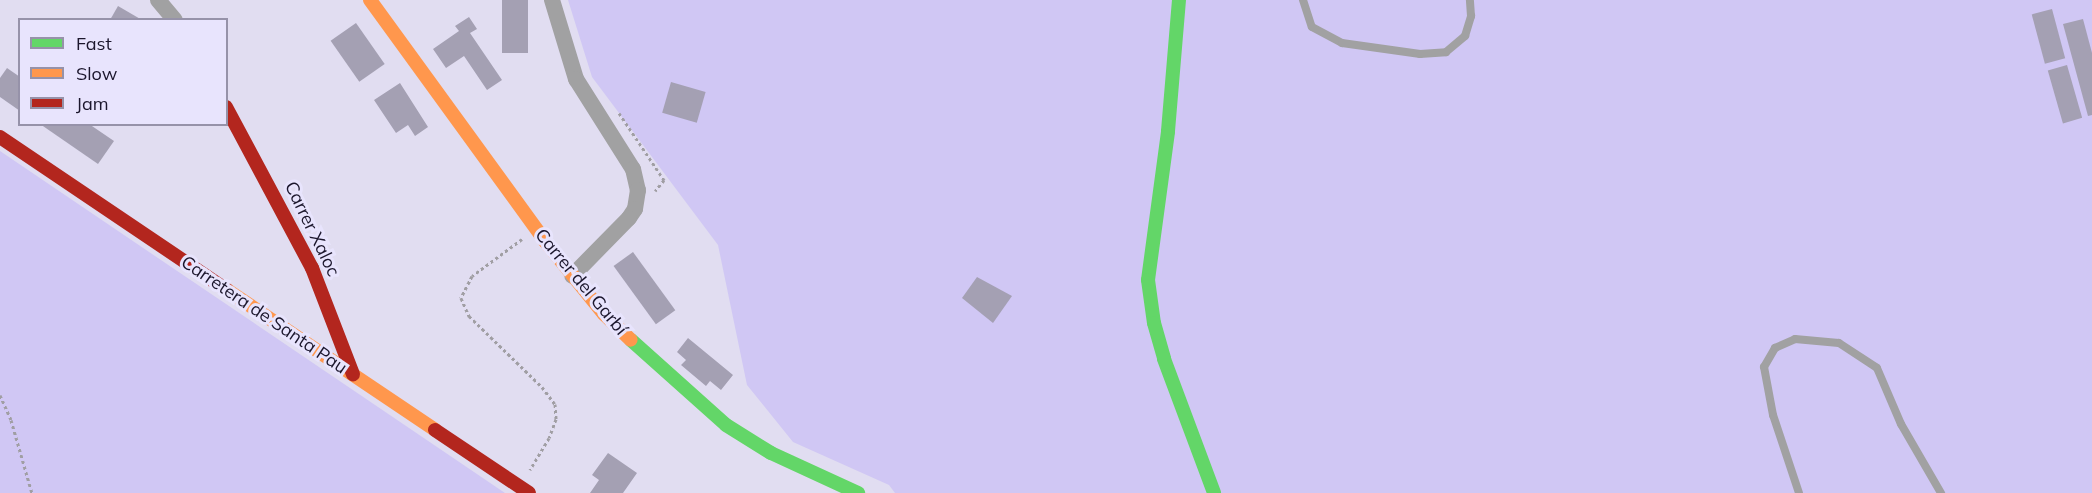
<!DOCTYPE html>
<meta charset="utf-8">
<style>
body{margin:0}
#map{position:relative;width:2092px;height:493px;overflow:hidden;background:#e1ddf1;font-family:Mulish,sans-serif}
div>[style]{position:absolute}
.green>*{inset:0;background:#d0c7f4}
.building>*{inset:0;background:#a4a0b3;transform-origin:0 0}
.path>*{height:3px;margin-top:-1.5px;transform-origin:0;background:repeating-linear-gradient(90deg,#a09ea3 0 3px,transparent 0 6px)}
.lane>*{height:8px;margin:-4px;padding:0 4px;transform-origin:4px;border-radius:4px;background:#a1a1a2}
.street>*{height:16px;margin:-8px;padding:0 8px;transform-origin:8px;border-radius:8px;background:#a1a1a2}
.fast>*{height:14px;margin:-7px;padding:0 7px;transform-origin:7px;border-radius:7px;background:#63d668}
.slow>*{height:14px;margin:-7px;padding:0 7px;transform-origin:7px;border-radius:7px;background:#ff974d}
.jam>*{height:14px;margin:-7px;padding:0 7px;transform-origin:7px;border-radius:7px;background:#b3261e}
span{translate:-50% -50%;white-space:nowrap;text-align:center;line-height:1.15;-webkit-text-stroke:6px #e8e4fd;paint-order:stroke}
.street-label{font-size:18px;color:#1b162c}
.legend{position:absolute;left:18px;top:18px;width:210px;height:108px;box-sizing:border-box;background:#e8e4fd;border:2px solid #9692a9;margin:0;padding:8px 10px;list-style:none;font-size:18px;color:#1b162c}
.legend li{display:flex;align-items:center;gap:12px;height:30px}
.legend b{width:30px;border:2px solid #9692a9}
</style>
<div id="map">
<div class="green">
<div style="clip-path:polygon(568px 0,2092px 0,2092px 493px,895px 493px,889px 485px,793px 442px,747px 385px,718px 245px,592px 77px)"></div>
<div style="clip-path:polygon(0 151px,505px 493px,0 493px)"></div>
</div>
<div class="building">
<div style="left:502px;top:0;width:26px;height:53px"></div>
<div style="clip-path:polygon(118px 6px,142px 20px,110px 20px)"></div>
<div style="left:2052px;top:9px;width:51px;height:21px;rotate:75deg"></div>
<div style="clip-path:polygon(469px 17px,477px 29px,470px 33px,502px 80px,487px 90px,464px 56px,446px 68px,433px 49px,459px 31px,455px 26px)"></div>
<div style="clip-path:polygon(2083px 19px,2092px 53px,2092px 115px,2088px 116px,2063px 24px)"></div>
<div style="left:356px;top:23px;width:50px;height:31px;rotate:55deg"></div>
<div style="left:2067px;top:65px;width:55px;height:20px;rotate:74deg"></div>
<div style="clip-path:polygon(7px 68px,20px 77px,20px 111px,0 97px,0 78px)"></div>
<div style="left:671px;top:82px;width:36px;height:32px;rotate:16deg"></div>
<div style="clip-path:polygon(400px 83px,428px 127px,415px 136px,408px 125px,396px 133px,374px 100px)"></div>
<div style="clip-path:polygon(40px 124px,89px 124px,114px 141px,98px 164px)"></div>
<div style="left:633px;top:252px;width:72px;height:24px;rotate:54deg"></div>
<div style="clip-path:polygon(977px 277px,1012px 296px,993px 323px,962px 298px)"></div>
<div style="clip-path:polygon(688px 338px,733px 375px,721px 390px,710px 381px,706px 386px,681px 365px,686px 360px,677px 352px)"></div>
<div style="clip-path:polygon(608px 453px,637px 473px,623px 493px,590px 493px,599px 480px,592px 475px)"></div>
</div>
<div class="path">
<div style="left:619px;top:113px;width:81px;rotate:56.1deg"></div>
<div style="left:664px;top:180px;width:14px;rotate:129deg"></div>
<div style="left:522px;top:239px;width:62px;rotate:143.5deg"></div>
<div style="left:472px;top:276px;width:25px;rotate:117deg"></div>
<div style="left:461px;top:298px;width:20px;rotate:66deg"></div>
<div style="left:469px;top:316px;width:102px;rotate:44.2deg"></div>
<div style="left:542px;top:387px;width:21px;rotate:53deg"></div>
<div style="left:555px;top:404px;width:15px;rotate:86deg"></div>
<div style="left:556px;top:419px;width:20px;rotate:110deg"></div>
<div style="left:549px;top:438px;width:37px;rotate:121deg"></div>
<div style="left:0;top:395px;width:27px;rotate:66deg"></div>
<div style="left:11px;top:420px;width:76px;rotate:74deg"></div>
</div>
<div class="lane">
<div style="left:1303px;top:0;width:28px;rotate:72deg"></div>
<div style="left:1312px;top:27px;width:34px;rotate:28deg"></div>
<div style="left:1342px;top:43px;width:79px;rotate:8deg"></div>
<div style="left:1420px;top:54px;width:26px;rotate:-4deg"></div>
<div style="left:1446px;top:52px;width:25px;rotate:-40deg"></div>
<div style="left:1465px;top:36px;width:21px;rotate:-73deg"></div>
<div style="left:1471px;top:16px;width:16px;rotate:-94deg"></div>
<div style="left:1799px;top:493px;width:82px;rotate:-108.4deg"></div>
<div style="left:1773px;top:415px;width:49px;rotate:-100.6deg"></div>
<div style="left:1764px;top:367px;width:22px;rotate:-60deg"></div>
<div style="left:1775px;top:348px;width:22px;rotate:-24deg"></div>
<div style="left:1795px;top:339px;width:44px;rotate:5.2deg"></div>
<div style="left:1839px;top:343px;width:45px;rotate:33.3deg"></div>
<div style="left:1877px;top:368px;width:61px;rotate:66.8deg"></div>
<div style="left:1901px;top:424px;width:80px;rotate:59.9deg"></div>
</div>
<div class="street">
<div style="left:158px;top:0;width:26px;rotate:50deg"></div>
<div style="left:552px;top:0;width:83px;rotate:73.1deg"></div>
<div style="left:576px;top:79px;width:107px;rotate:57.7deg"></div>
<div style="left:633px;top:169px;width:22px;rotate:77deg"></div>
<div style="left:638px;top:190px;width:19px;rotate:99deg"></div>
<div style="left:635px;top:209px;width:11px;rotate:124deg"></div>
<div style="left:629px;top:218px;width:81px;rotate:134.5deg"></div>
</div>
<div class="fast">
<div style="left:1179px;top:0;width:132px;rotate:94.8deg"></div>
<div style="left:1168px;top:132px;width:149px;rotate:97.7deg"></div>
<div style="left:1148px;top:280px;width:43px;rotate:82.1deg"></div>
<div style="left:1154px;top:323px;width:37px;rotate:74deg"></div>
<div style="left:1164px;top:359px;width:143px;rotate:69.5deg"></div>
<div style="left:631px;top:340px;width:127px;rotate:41.8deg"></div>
<div style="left:726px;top:425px;width:53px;rotate:31.9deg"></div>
<div style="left:771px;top:453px;width:96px;rotate:24.7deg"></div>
</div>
<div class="slow">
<div style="left:370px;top:0;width:298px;rotate:54deg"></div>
<div style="left:545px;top:241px;width:94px;rotate:51.1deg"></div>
<div style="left:604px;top:314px;width:37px;rotate:44deg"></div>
<div style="left:227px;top:290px;width:251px;rotate:33.9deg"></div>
</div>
<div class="jam">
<div style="left:226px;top:107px;width:183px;rotate:61.9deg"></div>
<div style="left:312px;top:268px;width:114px;rotate:68.9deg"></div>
<div style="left:0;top:137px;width:274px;rotate:34deg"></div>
<div style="left:435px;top:430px;width:113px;rotate:33.8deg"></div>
</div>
<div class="street-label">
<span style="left:312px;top:229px;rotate:64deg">Carrer Xaloc</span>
<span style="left:581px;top:282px;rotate:50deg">Carrer del Garbí</span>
<span style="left:264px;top:315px;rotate:34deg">Carretera de Santa Pau</span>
</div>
<ul class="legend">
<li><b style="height:8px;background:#63d668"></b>Fast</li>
<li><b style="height:8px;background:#ff974d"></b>Slow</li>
<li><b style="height:8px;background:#b3261e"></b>Jam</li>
</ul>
</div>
